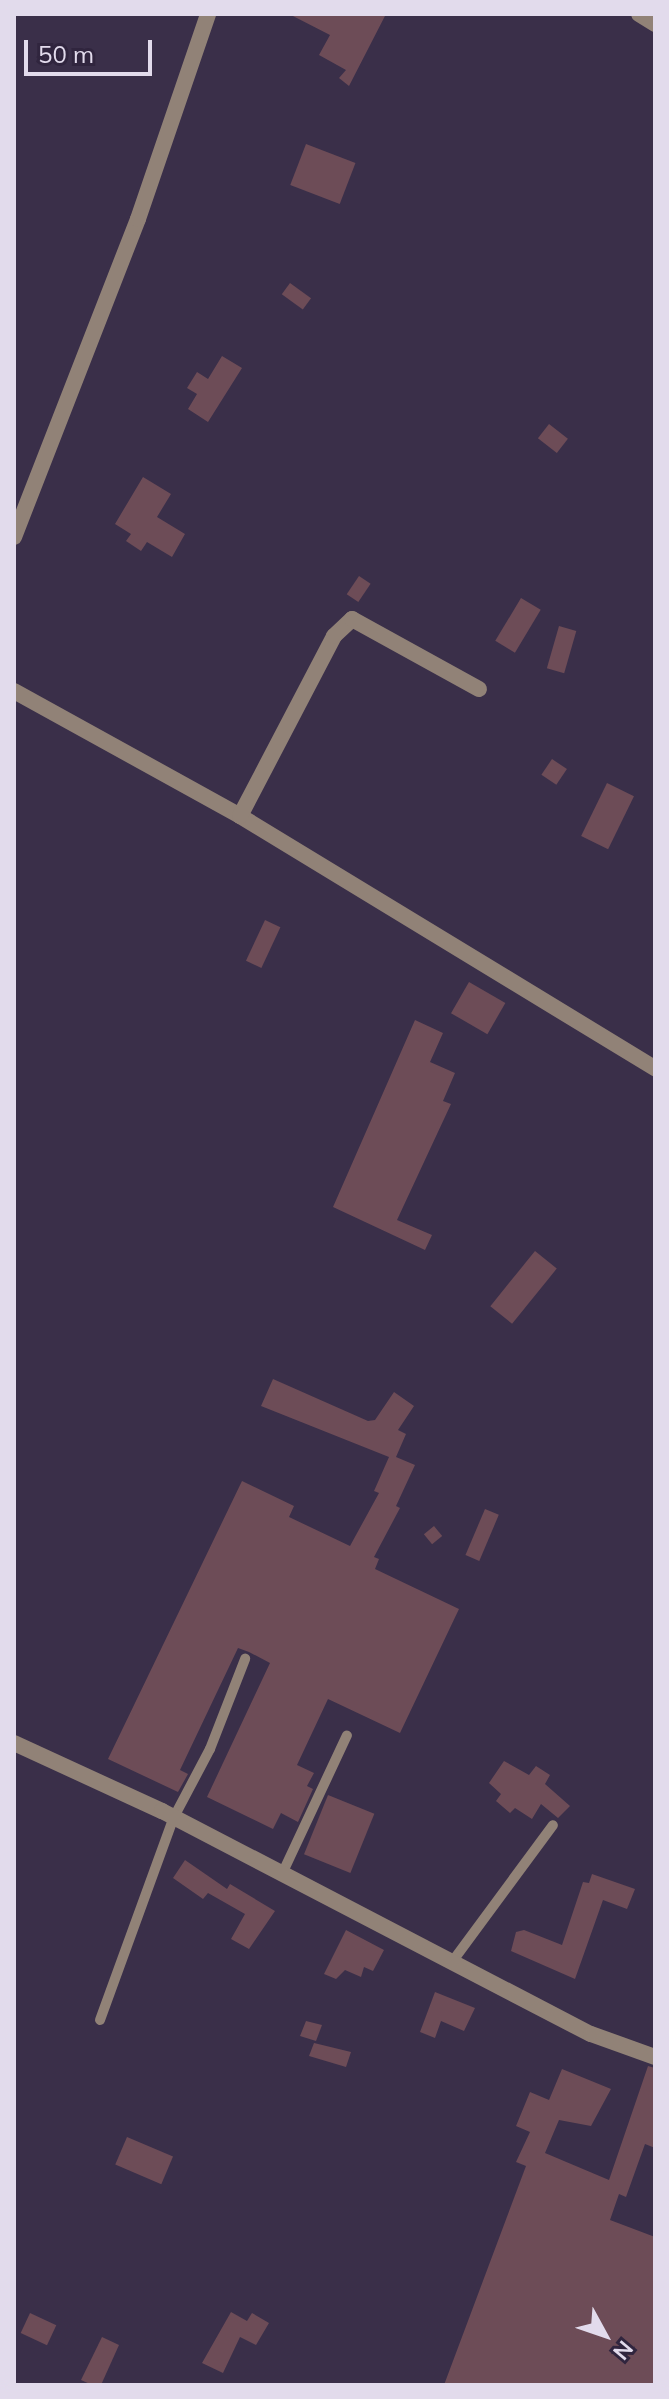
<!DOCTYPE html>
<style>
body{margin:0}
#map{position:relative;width:669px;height:2399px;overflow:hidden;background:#3a2f49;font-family:Mulish,sans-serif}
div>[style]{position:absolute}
.building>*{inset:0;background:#6d4c57;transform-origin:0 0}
.lane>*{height:10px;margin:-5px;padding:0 5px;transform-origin:5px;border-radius:5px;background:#918277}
.street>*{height:16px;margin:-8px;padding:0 8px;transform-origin:8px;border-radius:8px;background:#918277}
span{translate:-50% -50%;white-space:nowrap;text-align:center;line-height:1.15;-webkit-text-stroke:7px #30253e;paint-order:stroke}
.frame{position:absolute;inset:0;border:16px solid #e2dbec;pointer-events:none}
.north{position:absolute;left:565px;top:2295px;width:80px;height:80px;-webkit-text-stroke:6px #30253e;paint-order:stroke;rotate:130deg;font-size:22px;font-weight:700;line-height:32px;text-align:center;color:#e2dbec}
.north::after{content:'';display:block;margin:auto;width:28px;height:36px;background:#e2dbec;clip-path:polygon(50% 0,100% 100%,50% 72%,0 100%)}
.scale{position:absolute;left:24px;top:40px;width:128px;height:36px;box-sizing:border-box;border:4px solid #e2dbec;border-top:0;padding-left:10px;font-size:24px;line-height:28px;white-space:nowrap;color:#e2dbec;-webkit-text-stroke:6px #30253e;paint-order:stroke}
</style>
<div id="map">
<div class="building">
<div style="clip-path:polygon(289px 14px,386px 14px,349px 86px,339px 78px,346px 70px,319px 55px,330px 35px)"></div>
<div style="left:306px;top:144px;width:53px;height:44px;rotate:21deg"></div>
<div style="left:290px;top:283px;width:26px;height:14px;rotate:36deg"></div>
<div style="clip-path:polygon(222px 356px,242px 368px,208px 422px,188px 409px,197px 394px,187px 388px,197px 372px,208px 379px)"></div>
<div style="left:549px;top:424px;width:24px;height:18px;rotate:38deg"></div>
<div style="clip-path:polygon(143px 477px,171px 494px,157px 517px,185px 534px,172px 557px,147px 542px,141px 551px,126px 541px,131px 534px,115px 524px)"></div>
<div style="left:359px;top:576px;width:14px;height:22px;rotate:34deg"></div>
<div style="left:521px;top:598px;width:23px;height:50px;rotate:31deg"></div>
<div style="left:559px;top:626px;width:18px;height:44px;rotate:16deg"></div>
<div style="left:552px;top:759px;width:18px;height:19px;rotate:34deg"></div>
<div style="left:607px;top:783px;width:30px;height:59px;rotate:26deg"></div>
<div style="left:265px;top:920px;width:17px;height:45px;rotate:25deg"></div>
<div style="left:469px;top:982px;width:42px;height:36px;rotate:30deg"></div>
<div style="clip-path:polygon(415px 1020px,443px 1033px,430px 1062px,455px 1073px,443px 1101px,451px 1104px,397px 1220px,432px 1235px,425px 1250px,333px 1207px)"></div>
<div style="left:535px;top:1251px;width:28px;height:71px;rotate:39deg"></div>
<div style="clip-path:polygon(273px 1379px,368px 1421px,375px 1420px,394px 1392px,414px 1406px,398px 1430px,406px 1434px,396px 1457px,415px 1465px,396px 1506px,400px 1508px,374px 1557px,379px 1559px,375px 1569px,459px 1609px,400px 1733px,328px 1699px,297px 1765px,314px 1773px,307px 1786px,313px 1789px,298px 1822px,281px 1813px,273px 1829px,207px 1797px,270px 1663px,249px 1652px,238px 1648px,180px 1770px,188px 1774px,178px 1792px,108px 1759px,242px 1481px,294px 1506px,289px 1517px,350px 1546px,379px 1493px,374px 1491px,389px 1457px,261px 1406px)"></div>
<div style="left:485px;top:1509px;width:15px;height:50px;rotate:23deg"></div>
<div style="left:434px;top:1526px;width:13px;height:13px;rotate:51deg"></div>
<div style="clip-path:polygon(504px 1761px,529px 1775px,536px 1766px,550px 1775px,545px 1784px,570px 1806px,558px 1818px,541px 1804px,532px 1819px,515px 1808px,510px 1813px,496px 1801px,501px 1794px,489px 1783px)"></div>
<div style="left:328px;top:1795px;width:50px;height:64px;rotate:22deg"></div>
<div style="clip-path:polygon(185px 1860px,227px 1889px,230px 1884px,275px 1911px,249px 1949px,231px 1939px,245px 1914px,208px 1893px,203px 1899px,173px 1878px)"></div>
<div style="clip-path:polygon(592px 1874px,635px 1889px,627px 1909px,603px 1900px,575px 1979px,511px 1951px,516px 1932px,524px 1930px,562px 1945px,583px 1882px,589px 1883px)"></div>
<div style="clip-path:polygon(346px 1930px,384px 1950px,373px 1971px,364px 1967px,361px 1977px,345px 1970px,336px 1979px,324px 1974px)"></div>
<div style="clip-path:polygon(435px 1992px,475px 2008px,464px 2031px,441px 2021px,435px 2038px,420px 2032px)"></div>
<div style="clip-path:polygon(306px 2021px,322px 2025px,316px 2041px,300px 2036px)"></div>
<div style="clip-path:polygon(314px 2043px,351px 2052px,346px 2067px,309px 2056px)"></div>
<div style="clip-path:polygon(648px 2066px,655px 2068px,655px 2148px,645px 2144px,626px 2197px,619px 2194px,610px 2220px,655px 2237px,655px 2385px,444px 2385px,526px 2166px,516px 2162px,530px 2132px,516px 2126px,530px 2092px,549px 2100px,562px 2069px,611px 2089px,591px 2126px,559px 2120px,545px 2153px,609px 2180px)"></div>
<div style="left:127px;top:2137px;width:50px;height:30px;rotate:23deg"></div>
<div style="clip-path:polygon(231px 2312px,247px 2321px,252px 2313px,269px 2323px,256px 2345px,240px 2337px,223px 2373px,202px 2363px)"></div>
<div style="left:30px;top:2313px;width:29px;height:22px;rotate:25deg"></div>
<div style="clip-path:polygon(102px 2337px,119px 2345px,101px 2385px,92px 2385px,81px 2380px)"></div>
</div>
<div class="lane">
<div style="left:282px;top:1874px;width:153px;rotate:-64.9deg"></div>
<div style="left:452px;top:1962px;width:170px;rotate:-53.6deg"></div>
<div style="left:100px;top:2020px;width:216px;rotate:-70deg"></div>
<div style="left:174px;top:1817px;width:77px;rotate:-62.1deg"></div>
<div style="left:210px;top:1749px;width:97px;rotate:-68.7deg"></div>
</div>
<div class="street">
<div style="left:639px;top:14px;width:19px;rotate:32deg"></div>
<div style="left:14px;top:537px;width:341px;rotate:-68.7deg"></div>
<div style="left:138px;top:219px;width:217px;rotate:-71.1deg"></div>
<div style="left:14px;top:691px;width:258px;rotate:28.9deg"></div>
<div style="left:240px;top:816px;width:486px;rotate:31.3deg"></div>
<div style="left:240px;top:816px;width:203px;rotate:-62.4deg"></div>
<div style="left:334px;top:636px;width:25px;rotate:-43deg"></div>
<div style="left:352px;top:619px;width:145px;rotate:28.9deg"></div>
<div style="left:14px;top:1743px;width:163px;rotate:24.7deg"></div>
<div style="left:162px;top:1811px;width:483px;rotate:27.5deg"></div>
<div style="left:591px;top:2034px;width:68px;rotate:19.8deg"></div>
</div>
<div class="frame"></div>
<div class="north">N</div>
<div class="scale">50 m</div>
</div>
